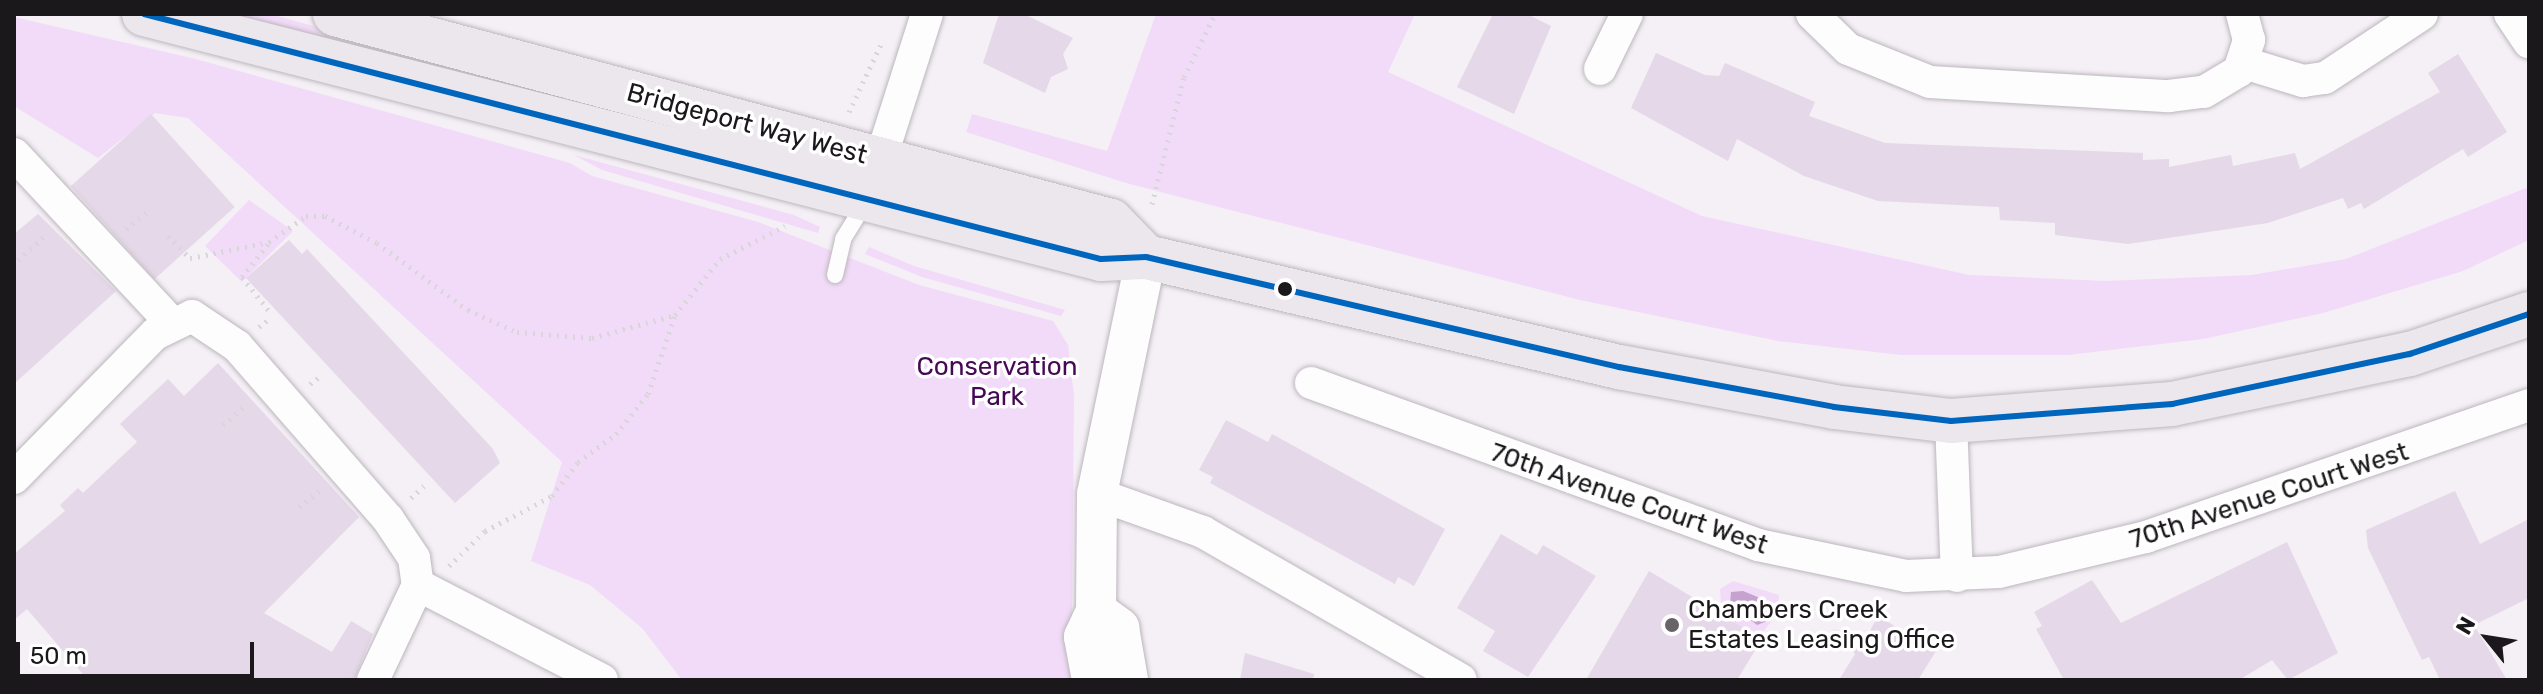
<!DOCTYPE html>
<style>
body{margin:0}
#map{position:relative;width:2543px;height:694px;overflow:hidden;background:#f5eff6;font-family:Rubik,sans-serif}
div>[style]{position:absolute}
.green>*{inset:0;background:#f2dbf8}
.water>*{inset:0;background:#c5a3cf}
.building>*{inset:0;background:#e5d8e8;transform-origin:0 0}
.path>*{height:5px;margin-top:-2.5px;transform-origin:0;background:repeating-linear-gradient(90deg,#d8d6d8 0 2px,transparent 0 8px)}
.roads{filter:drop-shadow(0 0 2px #bcb7bd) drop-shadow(0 0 2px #bcb7bd)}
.service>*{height:16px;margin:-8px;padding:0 8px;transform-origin:8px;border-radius:8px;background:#fefdfe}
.minor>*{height:32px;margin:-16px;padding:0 16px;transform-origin:16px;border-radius:16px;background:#fefdfe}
.tertiary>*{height:40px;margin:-20px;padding:0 20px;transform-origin:20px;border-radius:20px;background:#fefdfe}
.primary>*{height:44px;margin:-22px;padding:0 22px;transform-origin:22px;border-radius:22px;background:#ece7ed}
.bus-1>*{height:6px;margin:-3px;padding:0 3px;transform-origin:3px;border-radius:3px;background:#0065bd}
.dots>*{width:22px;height:22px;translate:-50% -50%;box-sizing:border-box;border:4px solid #fff;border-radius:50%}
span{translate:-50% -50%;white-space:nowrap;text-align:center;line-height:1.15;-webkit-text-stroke:7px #fff;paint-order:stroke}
.street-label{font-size:26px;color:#1b181c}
.park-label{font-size:26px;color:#460854}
.poi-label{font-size:26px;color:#1b181c}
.left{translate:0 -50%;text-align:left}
.frame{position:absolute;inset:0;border:16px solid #1b181c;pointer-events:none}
.north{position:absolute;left:2447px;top:598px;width:80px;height:80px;-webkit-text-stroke:6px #fff;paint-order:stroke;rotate:300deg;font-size:22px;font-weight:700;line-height:32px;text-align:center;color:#1b181c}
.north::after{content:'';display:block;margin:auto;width:28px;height:36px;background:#1b181c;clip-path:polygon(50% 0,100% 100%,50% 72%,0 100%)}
.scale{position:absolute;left:16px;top:642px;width:238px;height:36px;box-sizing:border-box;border:4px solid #1b181c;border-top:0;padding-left:10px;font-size:24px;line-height:28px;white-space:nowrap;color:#1b181c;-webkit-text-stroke:6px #fff;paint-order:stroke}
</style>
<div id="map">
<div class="green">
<div style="clip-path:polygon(219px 14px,270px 14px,657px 121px,648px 121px)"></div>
<div style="clip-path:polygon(1156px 14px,1415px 14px,1388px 72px,1702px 216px,1969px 275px,2105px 281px,2252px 275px,2346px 259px,2529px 187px,2529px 240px,2463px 271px,2323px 313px,2203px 339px,2068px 355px,1901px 355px,1778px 341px,1580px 300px,1126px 183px,966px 132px,972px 114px,1107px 151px)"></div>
<div style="clip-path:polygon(14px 17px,196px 59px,570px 163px,592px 176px,758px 222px,919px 285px,1053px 321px,1068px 345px,1074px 396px,1072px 618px,1082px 680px,682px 680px,642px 628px,590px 585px,531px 561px,562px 462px,188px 118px,155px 113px,98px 158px,14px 106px)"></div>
<div style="clip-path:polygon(574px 155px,794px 215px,820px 227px,818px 233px,602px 170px)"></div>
<div style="clip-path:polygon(249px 200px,293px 231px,242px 282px,205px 246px)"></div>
<div style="clip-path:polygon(869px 247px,914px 266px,1065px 310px,1061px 316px,922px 277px,865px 254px)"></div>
<div style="clip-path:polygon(1733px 581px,1779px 595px,1778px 613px,1759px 637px,1722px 616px,1720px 589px)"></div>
</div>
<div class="water">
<div style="clip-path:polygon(1743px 591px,1770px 602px,1770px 620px,1757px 625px,1730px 604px,1731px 592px)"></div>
</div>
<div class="building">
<div style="clip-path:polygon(999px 14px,1024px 14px,1073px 38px,1063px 54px,1068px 69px,1051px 77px,1045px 93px,983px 63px)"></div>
<div style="clip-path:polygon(1493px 14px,1527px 14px,1551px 26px,1514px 114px,1457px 87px)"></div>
<div style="clip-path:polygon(1656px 53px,1705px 75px,1719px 76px,1725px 63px,1815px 102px,1809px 116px,1885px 143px,2143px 153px,2143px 160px,2169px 159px,2169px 167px,2231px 155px,2233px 166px,2295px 153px,2300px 169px,2440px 92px,2428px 73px,2458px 54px,2507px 132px,2468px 157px,2463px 149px,2364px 209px,2361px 203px,2348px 209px,2343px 198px,2268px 223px,2128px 244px,2055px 235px,2055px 223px,2000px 220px,1999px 207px,1878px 201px,1804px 176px,1737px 139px,1728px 161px,1631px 108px)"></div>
<div style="left:151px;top:114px;width:125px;height:108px;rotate:48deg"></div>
<div style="clip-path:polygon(38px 214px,116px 291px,14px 384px,14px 234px)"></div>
<div style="clip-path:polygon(289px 240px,302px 254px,307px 249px,493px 449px,500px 463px,455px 503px,246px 278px)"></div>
<div style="clip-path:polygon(218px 363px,359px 517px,264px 613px,332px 652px,351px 621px,373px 634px,354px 680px,88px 680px,27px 609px,14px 620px,14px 554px,65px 511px,60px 505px,78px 488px,83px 493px,137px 442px,120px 424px,168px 379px,184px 396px)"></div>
<div style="clip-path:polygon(1226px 420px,1268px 442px,1272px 434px,1445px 529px,1414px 586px,1398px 577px,1395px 584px,1210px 483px,1213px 477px,1199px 470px)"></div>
<div style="clip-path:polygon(2455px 491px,2480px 544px,2529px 519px,2529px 598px,2474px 625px,2507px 680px,2440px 680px,2429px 657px,2422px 660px,2368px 548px,2366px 530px)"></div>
<div style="clip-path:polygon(1501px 534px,1537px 555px,1543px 545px,1596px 576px,1528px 677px,1483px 651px,1495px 631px,1457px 608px)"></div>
<div style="clip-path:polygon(2287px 542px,2338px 653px,2288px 680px,2272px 660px,2239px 680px,2064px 680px,2036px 629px,2042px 626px,2034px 612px,2092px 580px,2121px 623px)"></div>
<div style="clip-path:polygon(1649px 571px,1762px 639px,1737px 680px,1586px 680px)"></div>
<div style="clip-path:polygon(1878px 616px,1936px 651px,1918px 680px,1839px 680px,1855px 654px,1833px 629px,1866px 638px)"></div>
<div style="clip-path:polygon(1245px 653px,1314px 674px,1313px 680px,1240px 680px)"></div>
</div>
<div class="path">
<div style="left:849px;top:112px;width:77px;rotate:-64.8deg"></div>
<div style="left:1152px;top:204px;width:131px;rotate:-75.9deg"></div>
<div style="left:1184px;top:77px;width:70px;rotate:-63.8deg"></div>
<div style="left:126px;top:229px;width:27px;rotate:-39deg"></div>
<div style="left:168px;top:236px;width:31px;rotate:45deg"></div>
<div style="left:190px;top:258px;width:81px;rotate:-11.4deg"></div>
<div style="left:269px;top:242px;width:45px;rotate:-35.1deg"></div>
<div style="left:306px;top:216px;width:19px"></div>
<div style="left:325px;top:216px;width:59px;rotate:27.4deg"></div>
<div style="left:377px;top:243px;width:113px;rotate:36.4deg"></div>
<div style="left:468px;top:310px;width:54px;rotate:24.2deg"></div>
<div style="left:517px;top:332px;width:75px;rotate:4.6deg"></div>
<div style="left:592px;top:338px;width:86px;rotate:-15.5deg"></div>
<div style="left:268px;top:244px;width:42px;rotate:128.2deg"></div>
<div style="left:242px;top:277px;width:45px;rotate:51.3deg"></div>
<div style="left:18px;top:260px;width:39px;rotate:-42deg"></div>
<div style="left:259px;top:327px;width:14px;rotate:-39deg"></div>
<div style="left:310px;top:384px;width:15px;rotate:-37deg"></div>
<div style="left:223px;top:425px;width:30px;rotate:-41deg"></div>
<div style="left:411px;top:498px;width:19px;rotate:-43deg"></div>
<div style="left:299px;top:507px;width:31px;rotate:-38deg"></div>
<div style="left:449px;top:566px;width:50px;rotate:-44.2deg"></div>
<div style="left:485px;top:531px;width:76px;rotate:-27.6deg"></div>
<div style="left:552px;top:496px;width:43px;rotate:-52.6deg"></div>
<div style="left:578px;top:462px;width:47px;rotate:-36.4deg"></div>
<div style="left:616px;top:434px;width:51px;rotate:-51.3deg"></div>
<div style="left:648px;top:394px;width:83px;rotate:-71.1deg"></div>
<div style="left:675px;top:315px;width:72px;rotate:-51.2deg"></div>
<div style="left:720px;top:259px;width:73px;rotate:-26.9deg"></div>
</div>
<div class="roads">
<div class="service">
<div style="left:835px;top:275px;width:37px;rotate:-77deg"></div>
<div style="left:843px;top:239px;width:44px;rotate:-58.1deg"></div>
</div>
<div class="minor">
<div style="left:1812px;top:14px;width:50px;rotate:44.2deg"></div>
<div style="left:1848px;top:49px;width:88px;rotate:21.9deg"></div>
<div style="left:1930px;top:82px;width:239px;rotate:3.4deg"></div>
<div style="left:2169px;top:96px;width:35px;rotate:-7deg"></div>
<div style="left:2204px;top:92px;width:41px;rotate:-31deg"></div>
<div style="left:2239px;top:71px;width:33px;rotate:-72deg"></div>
<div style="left:2249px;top:40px;width:27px;rotate:-105deg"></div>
<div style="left:2510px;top:14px;width:34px;rotate:56deg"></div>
<div style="left:2244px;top:63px;width:62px;rotate:17deg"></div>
<div style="left:2303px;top:81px;width:22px;rotate:-8deg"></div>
<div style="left:2325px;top:78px;width:116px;rotate:-33.4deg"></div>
<div style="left:1600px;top:69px;width:61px;rotate:-63.9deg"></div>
<div style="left:14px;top:154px;width:229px;rotate:47deg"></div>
<div style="left:874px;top:180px;width:174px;rotate:-72.3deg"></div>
<div style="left:1311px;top:383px;width:475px;rotate:19.9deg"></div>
<div style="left:1758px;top:545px;width:151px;rotate:11.8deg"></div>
<div style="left:1906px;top:576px;width:93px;rotate:-2.5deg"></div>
<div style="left:1999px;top:572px;width:151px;rotate:-13.4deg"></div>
<div style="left:2146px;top:537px;width:405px;rotate:-19deg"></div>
<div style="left:1951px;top:421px;width:155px;rotate:87.8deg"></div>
<div style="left:14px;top:478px;width:202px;rotate:-45.6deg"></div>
<div style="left:155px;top:334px;width:41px;rotate:-25.9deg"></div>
<div style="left:192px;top:316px;width:54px;rotate:33.7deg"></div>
<div style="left:237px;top:346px;width:230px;rotate:48.9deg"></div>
<div style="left:388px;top:519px;width:47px;rotate:56.3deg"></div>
<div style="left:414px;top:558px;width:27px;rotate:82deg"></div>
<div style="left:418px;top:585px;width:207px;rotate:27.3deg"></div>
<div style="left:1097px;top:494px;width:113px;rotate:19.7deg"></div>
<div style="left:1203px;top:532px;width:297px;rotate:29.8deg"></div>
<div style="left:373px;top:680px;width:105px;rotate:-64.7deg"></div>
</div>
<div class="tertiary">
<div style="left:1096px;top:611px;width:29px;rotate:36deg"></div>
<div style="left:1119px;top:628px;width:53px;rotate:80.2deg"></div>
<div style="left:1092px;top:680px;width:44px;rotate:-100.5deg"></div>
<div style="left:1084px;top:637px;width:29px;rotate:-65deg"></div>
<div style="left:1096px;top:611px;width:117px;rotate:-89.5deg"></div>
<div style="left:1097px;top:494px;width:242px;rotate:-78.3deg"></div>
</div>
<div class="primary">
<div style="left:144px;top:14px;width:988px;rotate:14.36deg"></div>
<div style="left:1101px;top:259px;width:45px;rotate:-2.5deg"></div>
<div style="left:1146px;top:257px;width:486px;rotate:13.1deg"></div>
<div style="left:1619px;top:367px;width:219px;rotate:10.5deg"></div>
<div style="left:1834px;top:407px;width:118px;rotate:6.8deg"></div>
<div style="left:1951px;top:421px;width:222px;rotate:-4.4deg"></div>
<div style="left:2172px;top:404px;width:243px;rotate:-11.9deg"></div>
<div style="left:2410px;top:354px;width:126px;rotate:-18.6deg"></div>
<div style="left:335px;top:14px;width:803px;rotate:14.94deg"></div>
<div style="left:1111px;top:221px;width:50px;rotate:45.8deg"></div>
</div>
</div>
<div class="bus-1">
<div style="left:144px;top:14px;width:988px;rotate:14.36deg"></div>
<div style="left:1101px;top:259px;width:45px;rotate:-2.5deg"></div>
<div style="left:1146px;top:257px;width:486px;rotate:13.1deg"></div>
<div style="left:1619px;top:367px;width:219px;rotate:10.5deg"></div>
<div style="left:1834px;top:407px;width:118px;rotate:6.8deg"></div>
<div style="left:1951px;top:421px;width:222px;rotate:-4.4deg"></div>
<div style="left:2172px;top:404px;width:243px;rotate:-11.9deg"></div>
<div style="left:2410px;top:354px;width:126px;rotate:-18.6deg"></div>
</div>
<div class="dots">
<div style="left:1285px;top:289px;background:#1b181c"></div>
<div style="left:1672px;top:625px;background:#676368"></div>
</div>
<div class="street-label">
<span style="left:747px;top:124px;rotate:15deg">Bridgeport Way West</span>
<span style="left:2269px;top:496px;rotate:-18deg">70th Avenue Court West</span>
<span style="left:1629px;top:499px;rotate:19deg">70th Avenue Court West</span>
</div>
<div class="park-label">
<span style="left:997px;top:382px">Conservation<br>Park</span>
</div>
<div class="poi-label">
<span class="left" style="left:1688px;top:625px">Chambers Creek<br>Estates Leasing Office</span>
</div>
<div class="frame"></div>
<div class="north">N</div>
<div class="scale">50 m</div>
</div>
